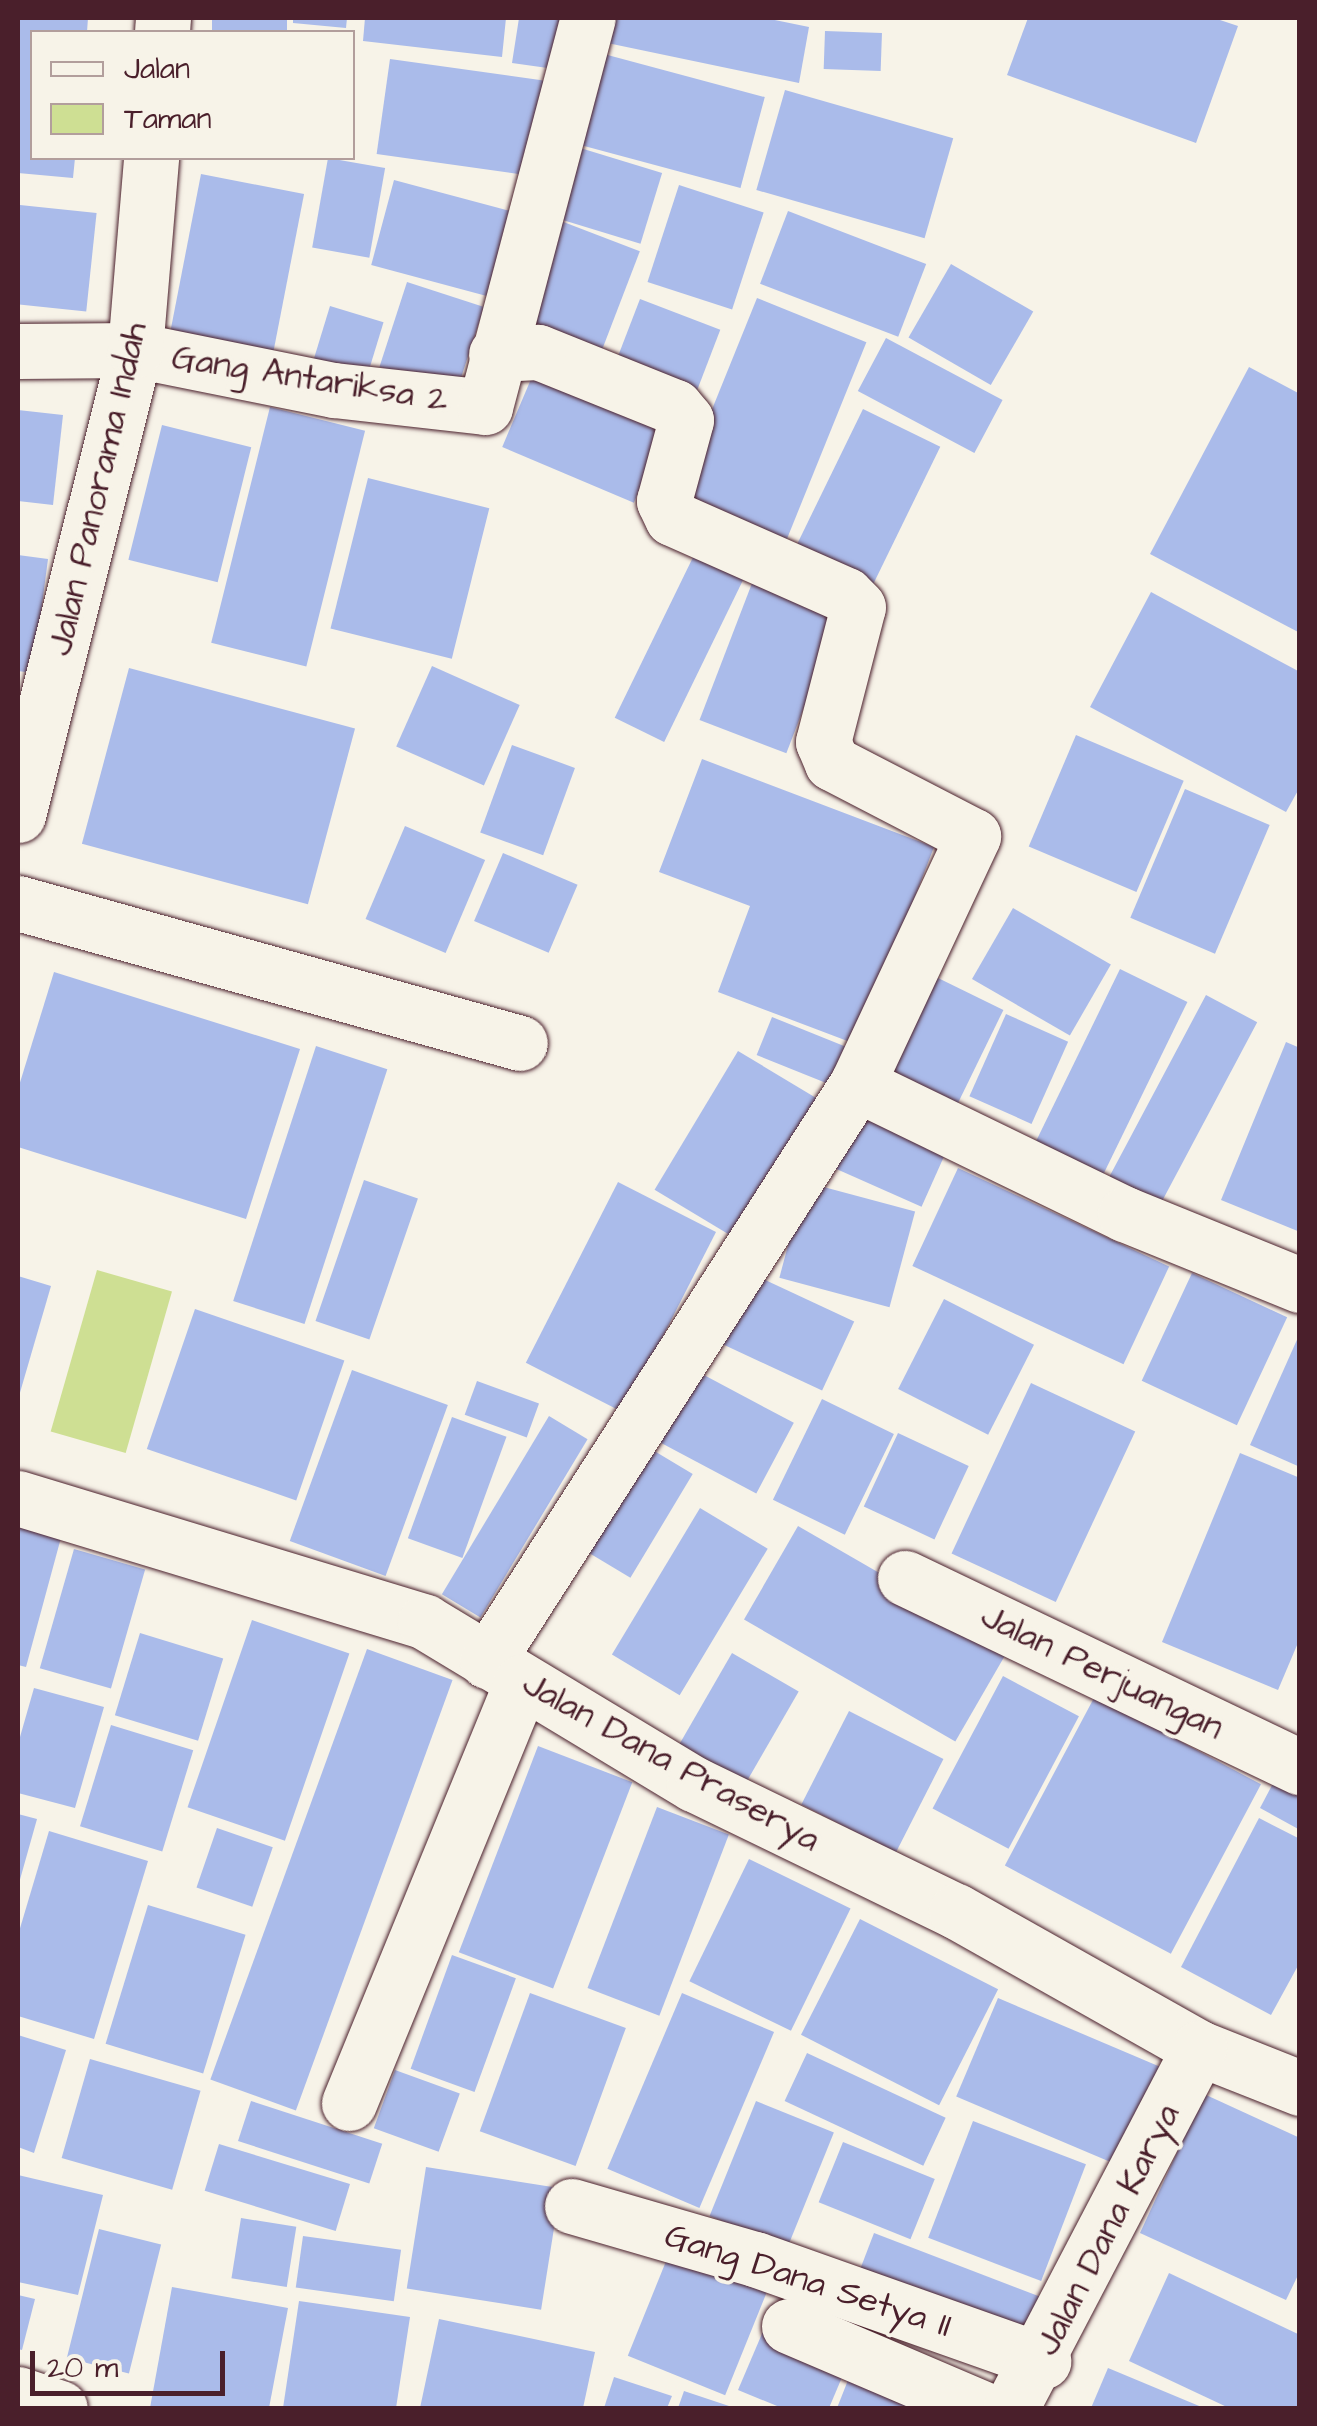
<!DOCTYPE html>
<style>
body{margin:0}
#map{position:relative;width:1317px;height:2426px;overflow:hidden;background:#f7f3e8;font-family:"Architects Daughter",sans-serif}
div>[style]{position:absolute}
.green>*{inset:0;background:#cedf93;transform-origin:0 0}
.building>*{inset:0;background:#aabbea;transform-origin:0 0}
.roads{filter:drop-shadow(0 0 2px #4a1f2b) drop-shadow(0 0 2px #4a1f2b)}
.minor>*{height:55px;margin:-27.5px;padding:0 27.5px;transform-origin:27.5px;border-radius:27.5px;background:#f7f3e8}
span{translate:-50% -50%;white-space:nowrap;text-align:center;line-height:1.15;-webkit-text-stroke:8px #f7f3e8;paint-order:stroke}
.street-label{font-size:35px;color:#4a1f2b}
.frame{position:absolute;inset:0;border:20px solid #4a1f2b;pointer-events:none}
.legend{position:absolute;left:30px;top:30px;width:325px;height:130px;box-sizing:border-box;background:#f7f3e8;border:2px solid #b29e9c;margin:0;padding:12px 18px;list-style:none;font-size:30px;color:#4a1f2b}
.legend li{display:flex;align-items:center;gap:20px;height:50px}
.legend b{width:50px;border:2px solid #b29e9c}
.scale{position:absolute;left:30px;top:2351px;width:195px;height:45px;box-sizing:border-box;border:5px solid #4a1f2b;border-top:0;padding-left:12px;font-size:30px;line-height:35px;white-space:nowrap;color:#4a1f2b;-webkit-text-stroke:8px #f7f3e8;paint-order:stroke}
</style>
<div id="map">
<div class="green">
<div style="left:97px;top:1270px;width:78px;height:168px;rotate:16deg"></div>
</div>
<div class="building">
<div style="clip-path:polygon(18px 18px,88px 18px,87px 32px,32px 32px,32px 158px,75px 158px,73px 178px,18px 173px)"></div>
<div style="left:212px;top:18px;width:75px;height:14px"></div>
<div style="clip-path:polygon(293px 18px,347px 18px,346px 28px,293px 23px)"></div>
<div style="clip-path:polygon(365px 18px,506px 18px,502px 57px,363px 41px)"></div>
<div style="clip-path:polygon(519px 18px,578px 18px,569px 71px,512px 63px)"></div>
<div style="clip-path:polygon(598px 18px,765px 18px,809px 27px,799px 83px,593px 40px)"></div>
<div style="clip-path:polygon(1028px 18px,1214px 18px,1238px 26px,1196px 143px,1007px 75px)"></div>
<div style="left:825px;top:31px;width:57px;height:38px;rotate:2deg"></div>
<div style="left:589px;top:50px;width:182px;height:94px;rotate:15deg"></div>
<div style="left:390px;top:59px;width:164px;height:96px;rotate:8deg"></div>
<div style="left:785px;top:90px;width:175px;height:104px;rotate:16deg"></div>
<div style="left:577px;top:147px;width:89px;height:74px;rotate:17deg"></div>
<div style="left:328px;top:158px;width:58px;height:91px;rotate:10deg"></div>
<div style="left:201px;top:174px;width:105px;height:176px;rotate:11deg"></div>
<div style="left:394px;top:180px;width:132px;height:88px;rotate:15deg"></div>
<div style="left:679px;top:185px;width:89px;height:102px;rotate:18deg"></div>
<div style="left:20px;top:205px;width:77px;height:99px;rotate:6deg"></div>
<div style="left:788px;top:211px;width:148px;height:78px;rotate:21deg"></div>
<div style="left:553px;top:218px;width:93px;height:115px;rotate:21deg"></div>
<div style="left:951px;top:264px;width:95px;height:85px;rotate:30deg"></div>
<div style="left:407px;top:282px;width:81px;height:89px;rotate:18deg"></div>
<div style="left:757px;top:298px;width:118px;height:217px;rotate:22deg"></div>
<div style="left:640px;top:299px;width:86px;height:74px;rotate:21deg"></div>
<div style="left:330px;top:306px;width:56px;height:65px;rotate:17deg"></div>
<div style="left:886px;top:338px;width:132px;height:60px;rotate:28deg"></div>
<div style="left:537px;top:365px;width:143px;height:89px;rotate:23deg"></div>
<div style="clip-path:polygon(1249px 367px,1300px 394px,1300px 633px,1150px 554px)"></div>
<div style="left:270px;top:407px;width:98px;height:243px;rotate:14deg"></div>
<div style="left:863px;top:409px;width:86px;height:154px;rotate:26deg"></div>
<div style="clip-path:polygon(18px 410px,63px 415px,53px 505px,18px 501px)"></div>
<div style="left:162px;top:425px;width:92px;height:139px;rotate:14deg"></div>
<div style="left:368px;top:478px;width:125px;height:155px;rotate:14deg"></div>
<div style="left:698px;top:547px;width:55px;height:190px;rotate:26deg"></div>
<div style="clip-path:polygon(18px 555px,48px 559px,33px 673px,18px 671px)"></div>
<div style="left:759px;top:565px;width:93px;height:166px;rotate:21deg"></div>
<div style="clip-path:polygon(1151px 592px,1300px 672px,1300px 787px,1286px 812px,1090px 707px)"></div>
<div style="left:432px;top:666px;width:96px;height:88px;rotate:24deg"></div>
<div style="left:129px;top:668px;width:234px;height:182px;rotate:15deg"></div>
<div style="left:1076px;top:735px;width:117px;height:121px;rotate:23deg"></div>
<div style="left:512px;top:745px;width:67px;height:93px;rotate:20deg"></div>
<div style="clip-path:polygon(702px 759px,934px 847px,858px 1045px,718px 992px,750px 906px,659px 872px)"></div>
<div style="left:1185px;top:789px;width:92px;height:140px;rotate:23deg"></div>
<div style="left:405px;top:826px;width:87px;height:101px;rotate:23deg"></div>
<div style="left:503px;top:853px;width:81px;height:74px;rotate:23deg"></div>
<div style="left:1013px;top:908px;width:113px;height:82px;rotate:30deg"></div>
<div style="left:1120px;top:969px;width:75px;height:200px;rotate:26deg"></div>
<div style="clip-path:polygon(54px 972px,300px 1049px,246px 1219px,18px 1147px,18px 1089px)"></div>
<div style="left:936px;top:977px;width:75px;height:120px;rotate:26deg"></div>
<div style="left:1206px;top:995px;width:58px;height:211px;rotate:28deg"></div>
<div style="left:1006px;top:1014px;width:68px;height:90px;rotate:24deg"></div>
<div style="left:772px;top:1017px;width:81px;height:41px;rotate:22deg"></div>
<div style="clip-path:polygon(1286px 1042px,1300px 1048px,1300px 1232px,1221px 1200px)"></div>
<div style="left:316px;top:1046px;width:75px;height:268px;rotate:18deg"></div>
<div style="left:738px;top:1051px;width:98px;height:162px;rotate:31deg"></div>
<div style="left:862px;top:1107px;width:95px;height:67px;rotate:24deg"></div>
<div style="left:958px;top:1168px;width:233px;height:108px;rotate:25deg"></div>
<div style="left:364px;top:1180px;width:57px;height:149px;rotate:19deg"></div>
<div style="left:618px;top:1182px;width:110px;height:203px;rotate:27deg"></div>
<div style="left:805px;top:1182px;width:114px;height:99px;rotate:15deg"></div>
<div style="left:750px;top:1273px;width:115px;height:76px;rotate:25deg"></div>
<div style="left:1192px;top:1273px;width:105px;height:119px;rotate:25deg"></div>
<div style="clip-path:polygon(18px 1276px,51px 1286px,19px 1396px,18px 1396px)"></div>
<div style="left:944px;top:1299px;width:101px;height:101px;rotate:27deg"></div>
<div style="left:195px;top:1309px;width:158px;height:148px;rotate:19deg"></div>
<div style="clip-path:polygon(1300px 1333px,1300px 1467px,1250px 1445px)"></div>
<div style="left:687px;top:1366px;width:121px;height:80px;rotate:28deg"></div>
<div style="left:352px;top:1370px;width:102px;height:182px;rotate:20deg"></div>
<div style="left:477px;top:1381px;width:66px;height:36px;rotate:20deg"></div>
<div style="left:1031px;top:1383px;width:115px;height:188px;rotate:25deg"></div>
<div style="left:822px;top:1399px;width:80px;height:112px;rotate:26deg"></div>
<div style="left:549px;top:1416px;width:45px;height:208px;rotate:31deg"></div>
<div style="left:452px;top:1417px;width:58px;height:129px;rotate:20deg"></div>
<div style="left:898px;top:1433px;width:78px;height:81px;rotate:25deg"></div>
<div style="left:631px;top:1437px;width:72px;height:121px;rotate:31deg"></div>
<div style="clip-path:polygon(1240px 1453px,1300px 1478px,1300px 1638px,1278px 1690px,1162px 1642px)"></div>
<div style="left:700px;top:1508px;width:79px;height:171px;rotate:31deg"></div>
<div style="clip-path:polygon(18px 1522px,62px 1534px,26px 1667px,18px 1665px)"></div>
<div style="left:798px;top:1526px;width:244px;height:108px;rotate:30deg"></div>
<div style="left:74px;top:1549px;width:74px;height:124px;rotate:16deg"></div>
<div style="left:252px;top:1620px;width:103px;height:198px;rotate:19deg"></div>
<div style="left:140px;top:1633px;width:87px;height:86px;rotate:17deg"></div>
<div style="left:367px;top:1649px;width:91px;height:458px;rotate:20deg"></div>
<div style="left:732px;top:1653px;width:77px;height:107px;rotate:30deg"></div>
<div style="left:1003px;top:1676px;width:86px;height:150px;rotate:28deg"></div>
<div style="clip-path:polygon(34px 1688px,104px 1707px,75px 1808px,18px 1793px,18px 1744px)"></div>
<div style="left:1095px;top:1696px;width:188px;height:192px;rotate:28deg"></div>
<div style="left:849px;top:1711px;width:106px;height:105px;rotate:27deg"></div>
<div style="left:111px;top:1725px;width:86px;height:106px;rotate:17deg"></div>
<div style="left:538px;top:1746px;width:101px;height:221px;rotate:21deg"></div>
<div style="clip-path:polygon(1281px 1768px,1300px 1777px,1300px 1830px,1260px 1808px)"></div>
<div style="left:657px;top:1807px;width:77px;height:194px;rotate:21deg"></div>
<div style="clip-path:polygon(18px 1814px,37px 1819px,19px 1883px,18px 1883px)"></div>
<div style="clip-path:polygon(1259px 1818px,1300px 1839px,1300px 1962px,1271px 2015px,1181px 1967px)"></div>
<div style="left:217px;top:1828px;width:59px;height:63px;rotate:19deg"></div>
<div style="clip-path:polygon(49px 1831px,148px 1861px,94px 2039px,18px 2016px,18px 1935px)"></div>
<div style="left:749px;top:1859px;width:113px;height:136px;rotate:26deg"></div>
<div style="left:148px;top:1905px;width:102px;height:145px;rotate:17deg"></div>
<div style="left:860px;top:1919px;width:155px;height:130px;rotate:27deg"></div>
<div style="left:452px;top:1955px;width:68px;height:121px;rotate:20deg"></div>
<div style="left:530px;top:1993px;width:102px;height:147px;rotate:20deg"></div>
<div style="left:682px;top:1993px;width:100px;height:191px;rotate:23deg"></div>
<div style="left:998px;top:1998px;width:183px;height:107px;rotate:23deg"></div>
<div style="clip-path:polygon(18px 2035px,66px 2050px,34px 2153px,18px 2147px)"></div>
<div style="left:807px;top:2053px;width:153px;height:53px;rotate:25deg"></div>
<div style="left:90px;top:2059px;width:115px;height:103px;rotate:16deg"></div>
<div style="left:395px;top:2070px;width:69px;height:62px;rotate:20deg"></div>
<div style="clip-path:polygon(1204px 2094px,1300px 2138px,1300px 2271px,1286px 2300px,1140px 2233px)"></div>
<div style="left:251px;top:2101px;width:138px;height:42px;rotate:18deg"></div>
<div style="left:756px;top:2101px;width:84px;height:124px;rotate:22deg"></div>
<div style="left:973px;top:2121px;width:121px;height:125px;rotate:21deg"></div>
<div style="left:843px;top:2142px;width:99px;height:65px;rotate:22deg"></div>
<div style="left:219px;top:2144px;width:137px;height:49px;rotate:17deg"></div>
<div style="left:426px;top:2167px;width:136px;height:123px;rotate:9deg"></div>
<div style="clip-path:polygon(18px 2175px,103px 2195px,78px 2295px,18px 2282px)"></div>
<div style="left:241px;top:2218px;width:56px;height:61px;rotate:9deg"></div>
<div style="left:99px;top:2229px;width:64px;height:133px;rotate:14deg"></div>
<div style="left:874px;top:2233px;width:183px;height:47px;rotate:21deg"></div>
<div style="left:303px;top:2236px;width:99px;height:52px;rotate:8deg"></div>
<div style="left:675px;top:2239px;width:105px;height:126px;rotate:22deg"></div>
<div style="clip-path:polygon(1169px 2273px,1300px 2335px,1300px 2408px,1229px 2408px,1129px 2361px)"></div>
<div style="clip-path:polygon(172px 2287px,288px 2308px,269px 2408px,150px 2408px)"></div>
<div style="clip-path:polygon(18px 2295px,35px 2299px,22px 2350px,18px 2349px)"></div>
<div style="clip-path:polygon(299px 2301px,410px 2317px,396px 2408px,283px 2408px)"></div>
<div style="clip-path:polygon(439px 2319px,595px 2352px,583px 2408px,420px 2408px)"></div>
<div style="clip-path:polygon(767px 2322px,851px 2356px,829px 2408px,782px 2408px,738px 2390px)"></div>
<div style="clip-path:polygon(854px 2365px,924px 2408px,837px 2408px)"></div>
<div style="clip-path:polygon(1108px 2368px,1204px 2408px,1091px 2408px)"></div>
<div style="clip-path:polygon(614px 2377px,672px 2396px,667px 2408px,604px 2408px)"></div>
<div style="clip-path:polygon(684px 2391px,735px 2408px,678px 2408px)"></div>
</div>
<div class="roads">
<div class="minor">
<div style="left:162px;top:32px;width:14px;rotate:-86deg"></div>
<div style="left:18px;top:351px;width:117px;rotate:-0.5deg"></div>
<div style="left:135px;top:350px;width:203px;rotate:11.4deg"></div>
<div style="left:334px;top:390px;width:152px;rotate:6.4deg"></div>
<div style="left:485px;top:407px;width:402px;rotate:-75.2deg"></div>
<div style="left:18px;top:815px;width:479px;rotate:-75.9deg"></div>
<div style="left:135px;top:350px;width:193px;rotate:-85.2deg"></div>
<div style="left:18px;top:903px;width:521px;rotate:15.58deg"></div>
<div style="left:857px;top:1084px;width:298px;rotate:25.9deg"></div>
<div style="left:1125px;top:1214px;width:189px;rotate:22.1deg"></div>
<div style="left:18px;top:1498px;width:425px;rotate:16.9deg"></div>
<div style="left:425px;top:1622px;width:314px;rotate:31.1deg"></div>
<div style="left:694px;top:1784px;width:291px;rotate:25.9deg"></div>
<div style="left:956px;top:1911px;width:279px;rotate:29.4deg"></div>
<div style="left:1199px;top:2048px;width:109px;rotate:21.6deg"></div>
<div style="left:905px;top:1578px;width:438px;rotate:25.6deg"></div>
<div style="left:487px;top:1661px;width:685px;rotate:-57.33deg"></div>
<div style="left:857px;top:1084px;width:274px;rotate:-64.9deg"></div>
<div style="left:973px;top:836px;width:159px;rotate:-152.6deg"></div>
<div style="left:832px;top:763px;width:23px;rotate:-113deg"></div>
<div style="left:823px;top:742px;width:139px;rotate:-75.5deg"></div>
<div style="left:858px;top:607px;width:17px;rotate:-135deg"></div>
<div style="left:846px;top:595px;width:190px;rotate:-156.1deg"></div>
<div style="left:672px;top:518px;width:19px;rotate:-115deg"></div>
<div style="left:664px;top:501px;width:84px;rotate:-74.8deg"></div>
<div style="left:686px;top:420px;width:17px;rotate:-130deg"></div>
<div style="left:675px;top:407px;width:148px;rotate:-158.1deg"></div>
<div style="left:538px;top:352px;width:42px;rotate:177.3deg"></div>
<div style="left:349px;top:2103px;width:455px;rotate:-67.7deg"></div>
<div style="left:572px;top:2206px;width:191px;rotate:16.2deg"></div>
<div style="left:755px;top:2259px;width:306px;rotate:19.5deg"></div>
<div style="left:789px;top:2326px;width:209px;rotate:23.1deg"></div>
<div style="left:18px;top:2394px;width:44px;rotate:18.4deg"></div>
<div style="left:1011px;top:2408px;width:406px;rotate:-62.4deg"></div>
</div>
</div>
<div class="street-label">
<span style="left:310px;top:379px;rotate:9deg">Gang Antariksa 2</span>
<span style="left:98px;top:489px;rotate:-77deg">Jalan Panorama Indah</span>
<span style="left:1102px;top:1672px;rotate:26deg">Jalan Perjuangan</span>
<span style="left:671px;top:1762px;rotate:29deg">Jalan Dana Praserya</span>
<span style="left:1108px;top:2230px;rotate:-63deg">Jalan Dana Karya</span>
<span style="left:808px;top:2281px;rotate:18deg">Gang Dana Setya II</span>
</div>
<div class="frame"></div>
<ul class="legend">
<li><b style="height:12px;background:#f7f3e8"></b>Jalan</li>
<li><b style="height:28px;background:#cedf93"></b>Taman</li>
</ul>
<div class="scale">20 m</div>
</div>
